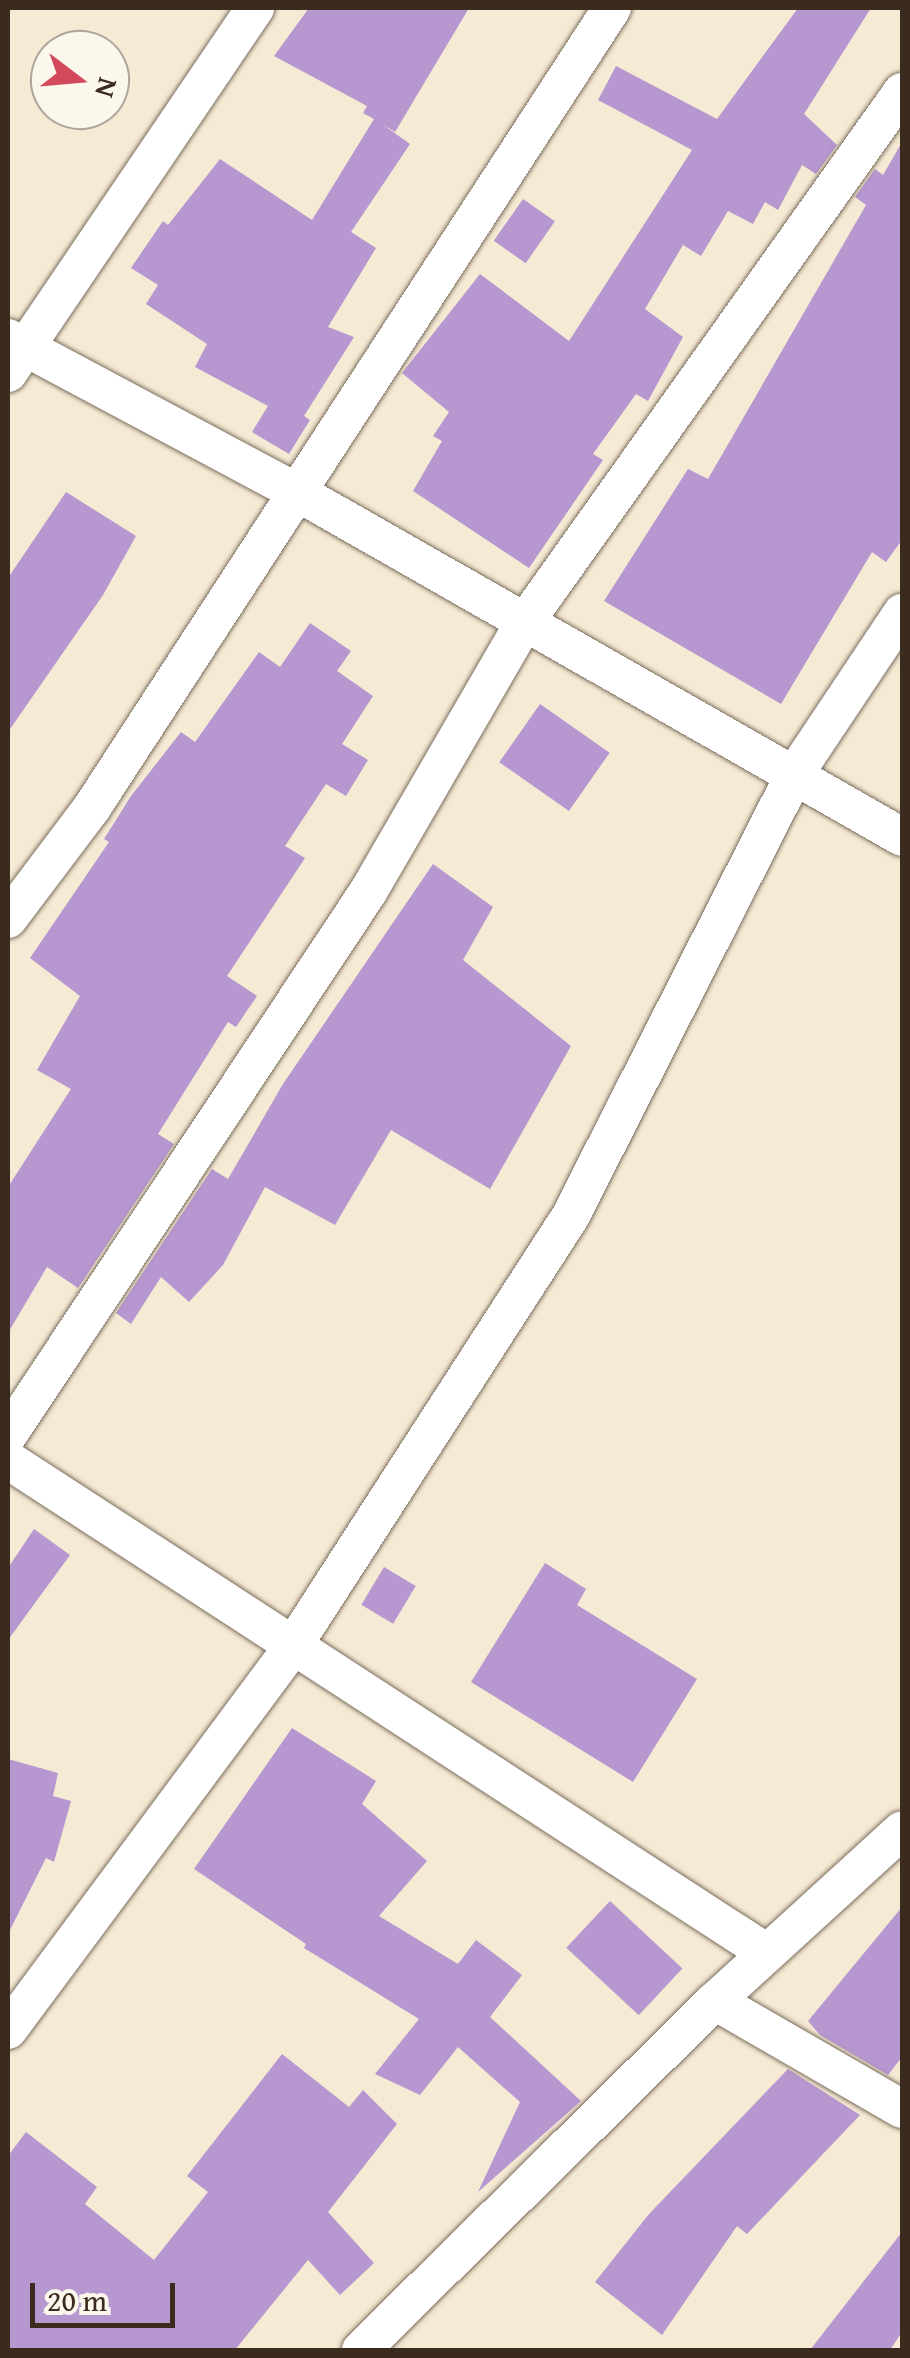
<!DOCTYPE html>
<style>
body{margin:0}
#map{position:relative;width:910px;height:2358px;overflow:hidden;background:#f5ead4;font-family:"Gentium Book Plus",serif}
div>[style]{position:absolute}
.building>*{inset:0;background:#b697d0;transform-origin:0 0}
.roads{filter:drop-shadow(0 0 2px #7c6d5e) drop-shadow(0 0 2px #7c6d5e)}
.street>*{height:38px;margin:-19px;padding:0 19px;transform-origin:19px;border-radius:19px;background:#fff}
span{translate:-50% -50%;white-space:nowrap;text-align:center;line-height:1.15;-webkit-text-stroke:10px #fbf7ec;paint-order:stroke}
.frame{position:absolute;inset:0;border:10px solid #3b2a1e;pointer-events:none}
.north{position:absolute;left:30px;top:30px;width:100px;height:100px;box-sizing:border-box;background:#fbf7ec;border:2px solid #aea59a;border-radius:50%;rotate:106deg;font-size:28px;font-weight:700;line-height:40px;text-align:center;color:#3b2a1e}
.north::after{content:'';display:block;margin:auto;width:35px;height:45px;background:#d1495b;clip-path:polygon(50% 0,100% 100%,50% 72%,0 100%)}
.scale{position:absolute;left:30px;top:2283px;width:145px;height:45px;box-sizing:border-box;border:5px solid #3b2a1e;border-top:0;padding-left:12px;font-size:30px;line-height:35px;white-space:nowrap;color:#3b2a1e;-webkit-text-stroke:8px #fbf7ec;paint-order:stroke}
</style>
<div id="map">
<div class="building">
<div style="clip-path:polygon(309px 8px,469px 8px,395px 132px,382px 124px,410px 144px,351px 232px,376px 248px,328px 327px,354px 337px,304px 416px,310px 420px,289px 454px,252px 432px,268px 406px,195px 367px,207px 344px,146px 304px,158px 285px,131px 268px,163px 221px,168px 225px,220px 159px,312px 220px,374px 119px,363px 113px,367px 106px,274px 56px)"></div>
<div style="clip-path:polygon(798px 8px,871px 8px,804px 114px,837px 145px,816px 174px,802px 165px,778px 210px,765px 202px,753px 224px,728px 211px,701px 256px,683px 245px,645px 309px,683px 337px,648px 401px,636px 394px,593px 454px,603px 460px,529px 568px,413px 491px,442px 441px,433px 436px,449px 412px,402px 373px,480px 274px,569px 341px,692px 150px,598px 100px,616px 66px,717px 119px)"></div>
<div style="clip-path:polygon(902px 142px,902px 540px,886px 562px,872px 552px,781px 704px,604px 601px,688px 469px,708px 479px,866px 205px,855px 197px,875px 169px,883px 175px)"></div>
<div style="left:523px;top:199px;width:39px;height:51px;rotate:35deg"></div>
<div style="clip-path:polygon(66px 492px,136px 536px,103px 595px,8px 732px,8px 578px)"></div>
<div style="clip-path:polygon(310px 623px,351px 651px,337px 671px,373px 696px,342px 744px,368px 760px,346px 796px,326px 784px,285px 846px,305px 858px,227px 976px,257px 996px,236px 1027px,228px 1022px,158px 1134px,174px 1144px,78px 1288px,47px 1267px,8px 1333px,8px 1187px,71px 1089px,37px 1070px,80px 996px,30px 958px,109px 842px,104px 839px,131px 796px,181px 732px,195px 742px,259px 652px,280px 667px)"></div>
<div style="left:540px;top:704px;width:85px;height:71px;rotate:35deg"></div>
<div style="clip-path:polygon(433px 864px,493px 907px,463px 960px,571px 1046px,490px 1189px,391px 1130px,335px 1225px,265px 1187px,223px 1265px,189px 1302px,161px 1277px,131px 1324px,116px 1313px,212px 1169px,228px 1179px,283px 1084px)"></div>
<div style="clip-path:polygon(34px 1529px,70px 1555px,8px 1640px,8px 1568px)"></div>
<div style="clip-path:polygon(545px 1563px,586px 1589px,577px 1605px,697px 1679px,633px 1782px,471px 1682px)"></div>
<div style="left:384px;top:1567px;width:37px;height:44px;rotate:31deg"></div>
<div style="clip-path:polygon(292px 1728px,376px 1781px,362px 1804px,427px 1861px,379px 1916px,458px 1964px,476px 1940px,522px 1975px,490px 2017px,581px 2101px,478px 2192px,520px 2102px,458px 2047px,420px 2095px,375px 2074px,419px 2019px,304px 1948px,306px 1944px,194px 1869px)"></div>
<div style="clip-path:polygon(8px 1759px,58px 1773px,53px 1796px,71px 1801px,54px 1862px,46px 1858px,8px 1934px)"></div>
<div style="left:610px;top:1901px;width:99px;height:64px;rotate:43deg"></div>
<div style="clip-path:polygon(902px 1907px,902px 2057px,888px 2075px,820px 2035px,808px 2021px)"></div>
<div style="clip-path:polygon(282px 2054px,349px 2107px,363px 2090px,397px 2124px,328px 2212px,374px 2263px,340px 2295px,308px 2260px,235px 2350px,8px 2350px,8px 2156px,26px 2132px,97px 2187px,85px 2204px,154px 2260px,208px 2192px,187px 2176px)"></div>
<div style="clip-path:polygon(788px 2069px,860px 2115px,747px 2234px,737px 2226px,662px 2335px,595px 2282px,649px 2214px)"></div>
<div style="clip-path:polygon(902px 2232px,902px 2332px,890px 2350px,810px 2350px)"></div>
</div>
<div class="roads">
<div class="street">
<div style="left:8px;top:338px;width:327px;rotate:28.1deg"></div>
<div style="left:297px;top:492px;width:696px;rotate:29.69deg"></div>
<div style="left:8px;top:373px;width:441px;rotate:-55.9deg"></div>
<div style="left:8px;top:919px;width:141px;rotate:-53deg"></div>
<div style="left:93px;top:806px;width:952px;rotate:-56.96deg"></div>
<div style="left:8px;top:1435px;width:651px;rotate:-56.46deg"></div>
<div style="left:368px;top:892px;width:309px;rotate:-59.9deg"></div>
<div style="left:523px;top:625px;width:654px;rotate:-54.58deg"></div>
<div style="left:8px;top:1460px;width:905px;rotate:33.01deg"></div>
<div style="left:715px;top:2001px;width:216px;rotate:30deg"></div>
<div style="left:8px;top:2030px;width:478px;rotate:-53.4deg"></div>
<div style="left:293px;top:1646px;width:511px;rotate:-57.15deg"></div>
<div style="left:570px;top:1217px;width:496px;rotate:-63.1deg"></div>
<div style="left:794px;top:775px;width:195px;rotate:-56.3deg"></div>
<div style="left:361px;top:2350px;width:497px;rotate:-44.6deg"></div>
<div style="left:715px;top:2001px;width:253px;rotate:-42.4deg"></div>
</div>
</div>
<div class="frame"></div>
<div class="north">N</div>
<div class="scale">20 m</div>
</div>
